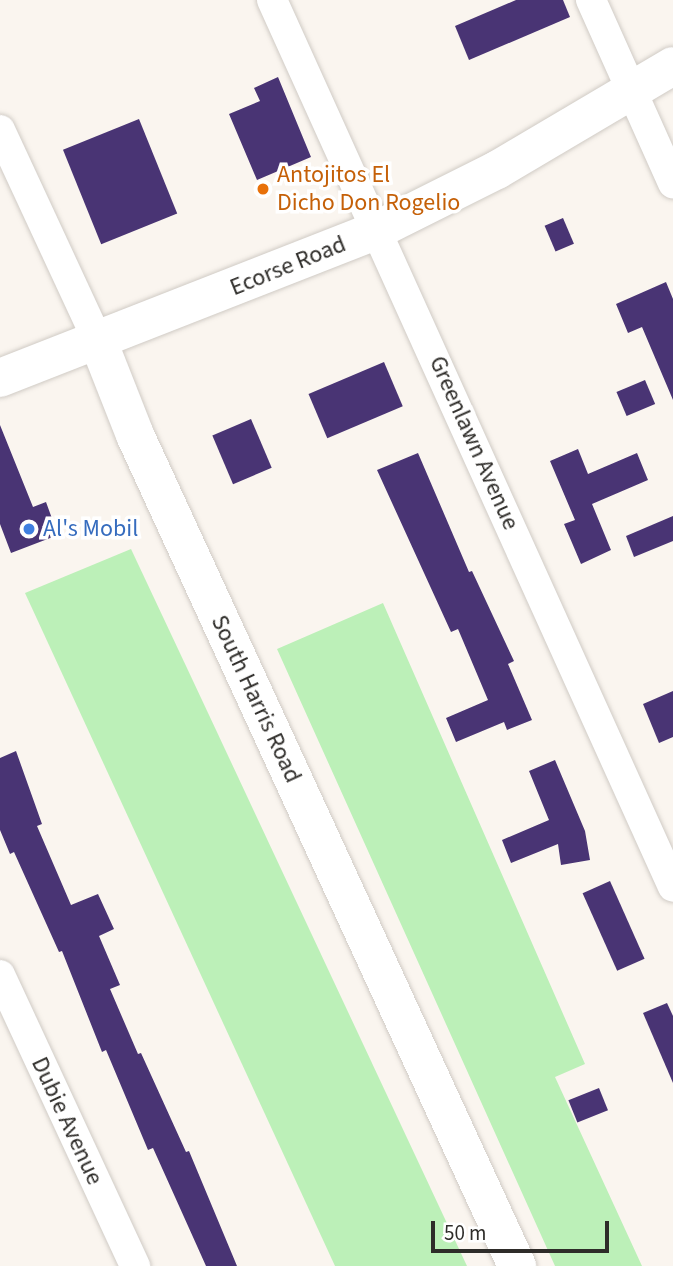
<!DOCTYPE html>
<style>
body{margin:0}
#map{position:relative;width:673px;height:1266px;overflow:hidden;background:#faf5ef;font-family:"Source Sans 3",sans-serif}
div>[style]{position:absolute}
.green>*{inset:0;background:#bcf0b8}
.building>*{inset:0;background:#493474;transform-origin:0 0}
.roads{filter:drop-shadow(0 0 2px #d0cbc5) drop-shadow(0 0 2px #d0cbc5)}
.minor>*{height:30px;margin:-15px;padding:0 15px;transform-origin:15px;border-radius:15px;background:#fff}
.major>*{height:38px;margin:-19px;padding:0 19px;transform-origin:19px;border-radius:19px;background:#fff}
.dots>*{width:19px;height:19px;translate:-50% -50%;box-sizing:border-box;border:4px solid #fff;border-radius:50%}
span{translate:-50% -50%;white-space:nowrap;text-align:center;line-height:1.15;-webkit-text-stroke:7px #fff;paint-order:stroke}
.food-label{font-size:24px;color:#c56008}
.left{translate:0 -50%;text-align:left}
.street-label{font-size:24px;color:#2e2c29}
.shop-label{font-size:24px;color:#366cbe}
.scale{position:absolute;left:431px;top:1221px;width:178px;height:32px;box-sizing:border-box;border:4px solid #2e2c29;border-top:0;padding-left:9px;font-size:21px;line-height:24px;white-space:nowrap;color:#2e2c29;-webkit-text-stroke:5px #fff;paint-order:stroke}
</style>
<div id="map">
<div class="green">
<div style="clip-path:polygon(131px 549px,194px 683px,467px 1266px,335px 1266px,25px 593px)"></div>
<div style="clip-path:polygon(383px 603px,585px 1064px,555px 1077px,642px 1266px,555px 1266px,277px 649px)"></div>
</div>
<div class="building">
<div style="clip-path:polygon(516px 0,563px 0,570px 17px,469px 60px,455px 26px)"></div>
<div style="clip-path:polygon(278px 77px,311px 157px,257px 180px,229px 114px,260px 101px,254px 88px)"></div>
<div style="left:139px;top:119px;width:102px;height:82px;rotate:68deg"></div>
<div style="left:563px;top:218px;width:28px;height:20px;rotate:67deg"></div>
<div style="clip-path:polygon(666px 282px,673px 299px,673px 400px,642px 327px,628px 333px,616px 304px)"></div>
<div style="left:384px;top:362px;width:48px;height:82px;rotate:67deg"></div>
<div style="left:645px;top:380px;width:26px;height:31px;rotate:67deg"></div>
<div style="left:251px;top:419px;width:53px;height:42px;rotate:67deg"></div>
<div style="clip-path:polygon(0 425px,33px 507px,46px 502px,58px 535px,11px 553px,0 524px)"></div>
<div style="clip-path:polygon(578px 449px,588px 474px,637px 453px,648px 480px,592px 504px,611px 550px,581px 564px,564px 524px,575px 520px,550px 461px)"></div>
<div style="clip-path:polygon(418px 453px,469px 572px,472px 571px,514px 661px,508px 664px,532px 720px,507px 730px,504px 722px,456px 742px,446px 718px,488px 700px,458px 629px,451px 632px,377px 470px)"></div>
<div style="clip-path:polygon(673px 516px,673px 541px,634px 557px,626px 536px)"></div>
<div style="clip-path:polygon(673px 691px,673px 737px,659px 743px,643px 704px)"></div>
<div style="clip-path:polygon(16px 751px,42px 824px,37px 826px,71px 905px,98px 894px,114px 929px,99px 936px,120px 985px,110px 989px,138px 1054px,141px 1053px,186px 1152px,189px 1151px,237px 1266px,206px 1266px,153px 1148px,148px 1150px,106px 1050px,102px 1052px,62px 951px,59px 952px,14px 852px,10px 854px,0 830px,0 758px)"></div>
<div style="clip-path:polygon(555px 760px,585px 831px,590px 860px,561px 865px,558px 844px,511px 863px,502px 840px,549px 820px,529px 771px)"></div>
<div style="left:610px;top:881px;width:85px;height:30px;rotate:66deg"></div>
<div style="clip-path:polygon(667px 1003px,673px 1016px,673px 1083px,643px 1013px)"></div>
<div style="left:599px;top:1088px;width:24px;height:33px;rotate:68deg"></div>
</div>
<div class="roads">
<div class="minor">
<div style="left:272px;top:0;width:973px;rotate:65.67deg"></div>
<div style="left:591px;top:0;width:201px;rotate:65.9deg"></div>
<div style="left:0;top:130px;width:233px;rotate:65.1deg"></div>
<div style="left:0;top:975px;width:321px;rotate:65.1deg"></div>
</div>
<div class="major">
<div style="left:98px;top:341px;width:101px;rotate:68.5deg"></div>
<div style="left:135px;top:435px;width:915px;rotate:65.31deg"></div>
<div style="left:0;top:378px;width:405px;rotate:-21.4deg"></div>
<div style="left:377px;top:230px;width:134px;rotate:-26.6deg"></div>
<div style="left:497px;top:170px;width:204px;rotate:-30.6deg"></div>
</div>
</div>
<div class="dots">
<div style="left:263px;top:189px;background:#e8710a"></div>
<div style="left:29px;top:529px;background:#3f7fe0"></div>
</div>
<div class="food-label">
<span class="left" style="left:277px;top:189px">Antojitos El<br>Dicho Don Rogelio</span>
</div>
<div class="street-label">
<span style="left:288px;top:266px;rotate:-22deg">Ecorse Road</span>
<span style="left:474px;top:443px;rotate:66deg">Greenlawn Avenue</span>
<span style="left:256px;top:699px;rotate:65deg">South Harris Road</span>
<span style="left:67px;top:1121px;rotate:65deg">Dubie Avenue</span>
</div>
<div class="shop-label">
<span class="left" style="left:43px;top:529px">Al's Mobil</span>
</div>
<div class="scale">50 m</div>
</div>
